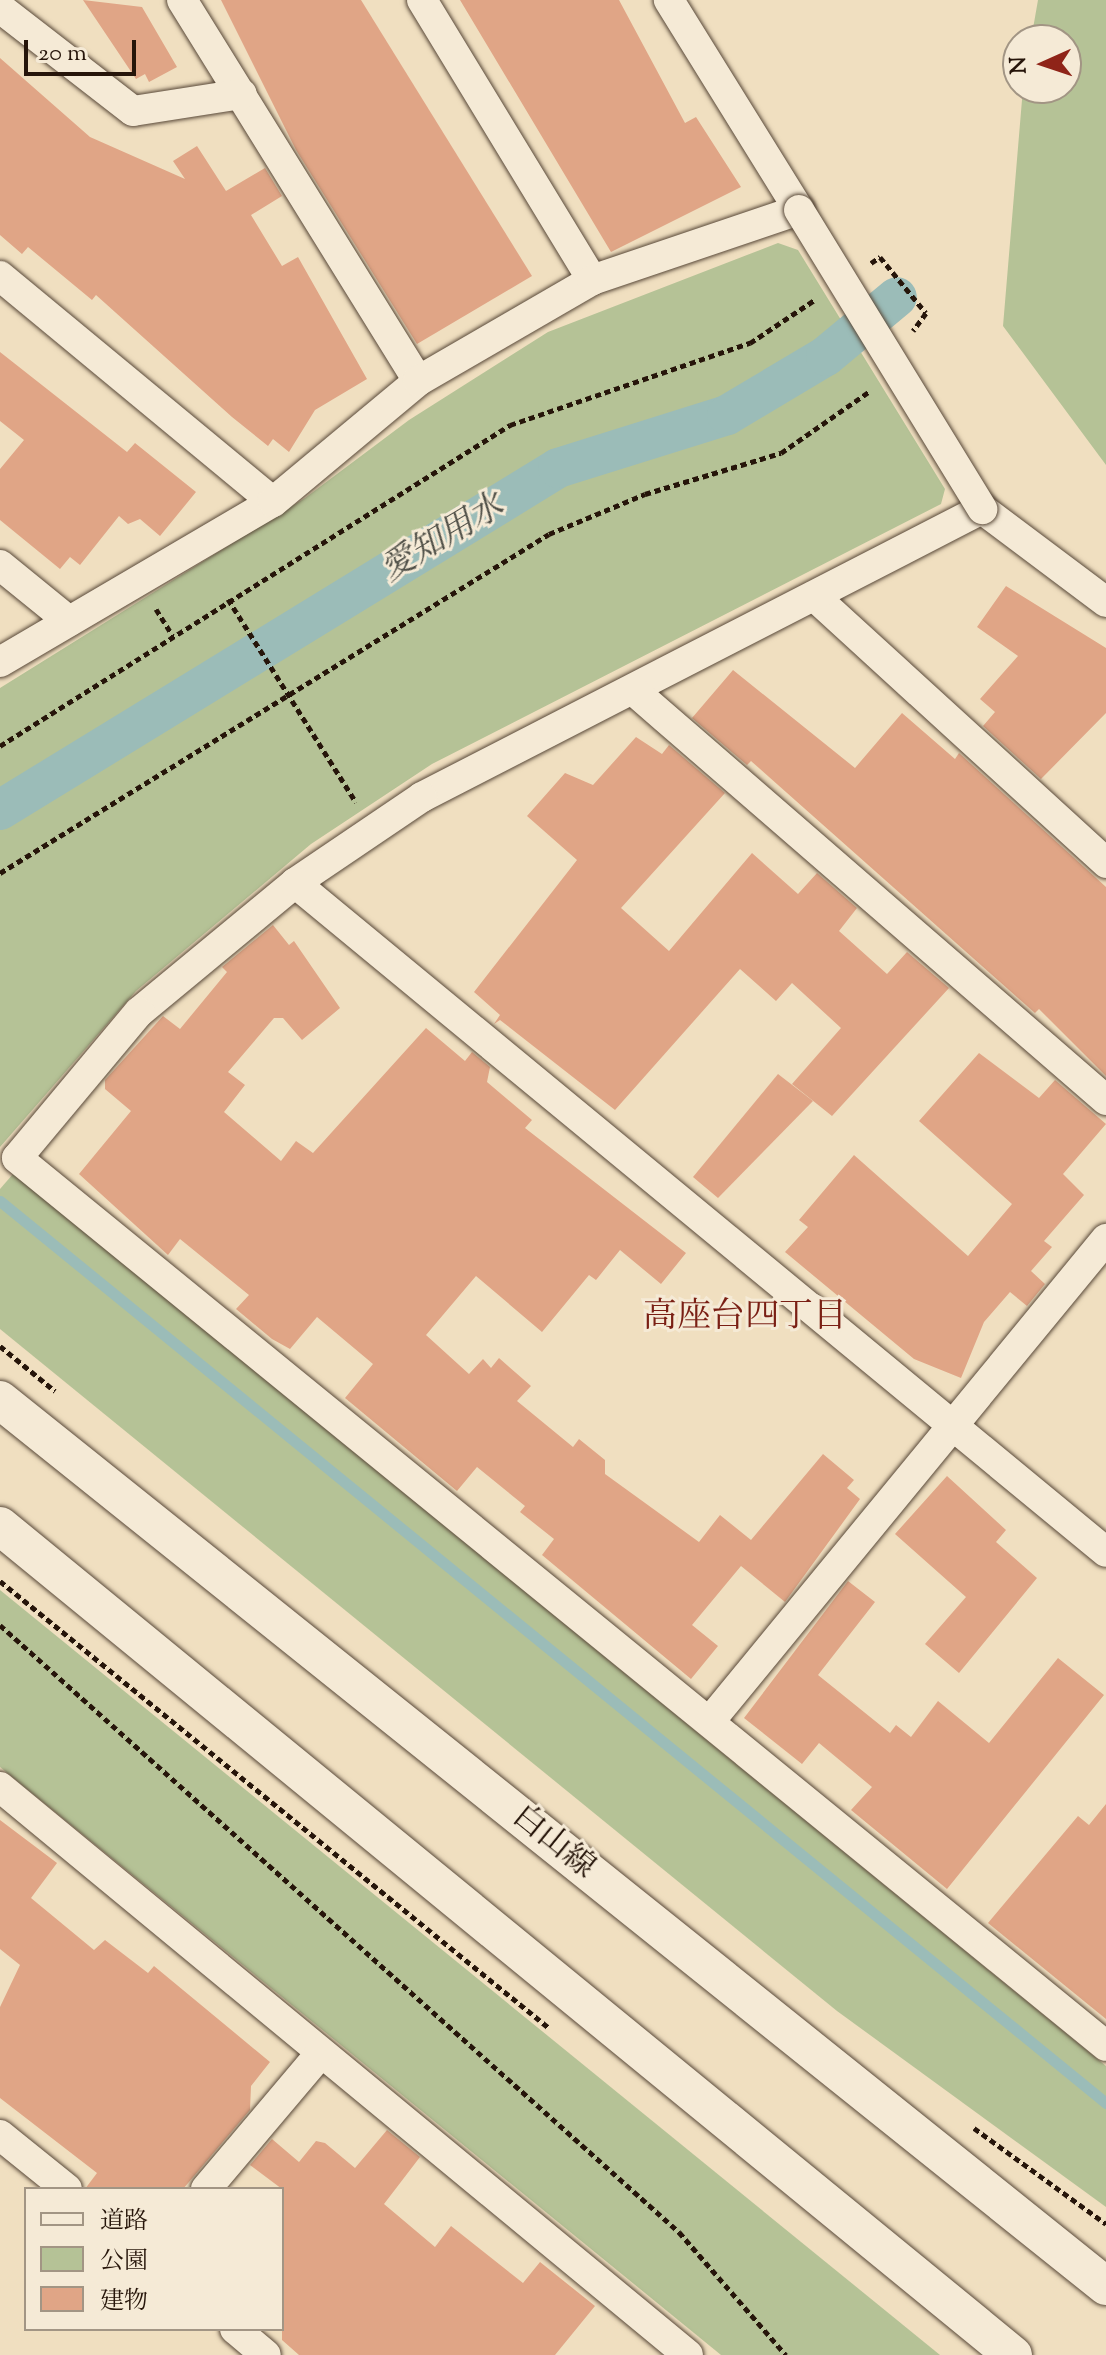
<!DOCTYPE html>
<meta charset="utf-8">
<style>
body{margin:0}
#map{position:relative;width:1106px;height:2355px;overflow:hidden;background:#f0dfc0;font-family:"Sorts Mill Goudy","Noto Serif JP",serif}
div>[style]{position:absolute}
.green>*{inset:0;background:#b5c296}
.stream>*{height:11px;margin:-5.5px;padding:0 5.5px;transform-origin:5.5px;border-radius:5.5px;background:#9bbcb8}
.canal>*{height:40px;margin:-20px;padding:0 20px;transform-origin:20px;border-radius:20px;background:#9bbcb8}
.building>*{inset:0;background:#e0a586}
.path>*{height:5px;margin-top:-2.5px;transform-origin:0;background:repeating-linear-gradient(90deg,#26150a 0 6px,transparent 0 10px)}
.roads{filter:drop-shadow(0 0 2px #584838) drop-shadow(0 0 2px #584838)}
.minor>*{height:30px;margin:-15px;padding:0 15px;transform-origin:15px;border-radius:15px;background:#f5ead6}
.tertiary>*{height:38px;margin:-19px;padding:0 19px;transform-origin:19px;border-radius:19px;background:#f5ead6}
.bridges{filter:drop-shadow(0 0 2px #584838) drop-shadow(0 0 2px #584838)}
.minor-bridge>*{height:30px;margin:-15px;padding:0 15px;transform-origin:15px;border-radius:15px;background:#f5ead6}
span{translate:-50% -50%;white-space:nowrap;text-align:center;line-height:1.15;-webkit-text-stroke:6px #f5ead6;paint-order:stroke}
.street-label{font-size:32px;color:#26150a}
.water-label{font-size:34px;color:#4f4f47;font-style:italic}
.neighbourhood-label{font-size:34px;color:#7a1f14}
.legend{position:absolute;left:24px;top:2187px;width:260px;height:144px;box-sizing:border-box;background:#f5ead6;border:2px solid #a29584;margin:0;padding:10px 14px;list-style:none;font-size:24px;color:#26150a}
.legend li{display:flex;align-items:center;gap:16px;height:40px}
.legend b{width:40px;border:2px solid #a29584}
.north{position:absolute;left:1002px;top:24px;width:80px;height:80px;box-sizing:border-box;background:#f5ead6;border:2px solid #a29584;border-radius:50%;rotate:267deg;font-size:22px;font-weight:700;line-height:32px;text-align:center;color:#26150a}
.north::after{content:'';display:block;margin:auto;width:28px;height:36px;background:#8f2418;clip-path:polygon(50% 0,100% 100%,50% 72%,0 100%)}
.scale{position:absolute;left:24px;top:40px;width:112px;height:36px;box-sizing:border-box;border:4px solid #26150a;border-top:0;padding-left:10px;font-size:24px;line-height:28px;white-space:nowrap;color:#26150a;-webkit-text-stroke:6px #f5ead6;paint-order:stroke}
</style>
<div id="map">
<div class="green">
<div style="clip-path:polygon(1038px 0,1106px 0,1106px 465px,1003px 326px,1023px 88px,1066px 88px,1066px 40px,1031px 40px)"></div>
<div style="clip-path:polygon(778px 243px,798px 250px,945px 489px,941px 504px,432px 764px,311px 844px,136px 991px,0 1147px,0 688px,305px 498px,409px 420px,548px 332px)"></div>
<div style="clip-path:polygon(13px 1174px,1106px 2066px,1106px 2207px,837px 2011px,0 1329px,0 1189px)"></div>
<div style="clip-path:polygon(0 1590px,940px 2355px,721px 2355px,0 1767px)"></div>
</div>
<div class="stream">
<div style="left:0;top:1201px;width:1427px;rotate:39.2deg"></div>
</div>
<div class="canal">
<div style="left:0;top:810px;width:654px;rotate:-31.5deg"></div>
<div style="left:558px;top:468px;width:177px;rotate:-17.4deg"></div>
<div style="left:727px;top:415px;width:115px;rotate:-30.8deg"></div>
<div style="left:826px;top:356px;width:92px;rotate:-39.7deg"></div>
</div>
<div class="building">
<div style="clip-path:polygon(83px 0,142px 7px,177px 67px,149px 82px,145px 74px,136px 79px)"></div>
<div style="clip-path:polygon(221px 0,361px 0,532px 276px,417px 344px,296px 150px)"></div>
<div style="clip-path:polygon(460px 0,619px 0,685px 123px,696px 117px,741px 187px,611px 252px)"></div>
<div style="clip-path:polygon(0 58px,90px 137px,185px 179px,173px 161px,197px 146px,226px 191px,265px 168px,282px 196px,251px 215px,282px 266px,298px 257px,367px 379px,315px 410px,289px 452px,273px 439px,268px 446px,232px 417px,96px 295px,92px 300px,28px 247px,22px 254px,0 235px)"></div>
<div style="clip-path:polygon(0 352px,127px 452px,135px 443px,196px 492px,160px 536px,140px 519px,128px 524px,119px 516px,80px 565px,70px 557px,60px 569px,0 520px,0 469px,24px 440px,0 421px)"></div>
<div style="clip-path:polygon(1006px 586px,1106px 648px,1106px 713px,1041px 779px,983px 726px,995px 712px,980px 699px,1018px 656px,977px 627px)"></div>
<div style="clip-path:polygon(733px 670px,855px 768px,902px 713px,955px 759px,959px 753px,1106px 887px,1106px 1076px,1039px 1009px,1035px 1013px,751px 761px,747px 765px,692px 718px)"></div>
<div style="clip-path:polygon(636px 737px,662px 754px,669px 745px,725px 793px,621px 908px,669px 951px,752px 853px,798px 894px,817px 873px,857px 908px,839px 931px,887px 974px,907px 952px,949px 988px,832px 1116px,792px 1084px,841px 1028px,792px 983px,776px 1001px,740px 969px,615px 1110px,500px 1020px,494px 1024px,500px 1015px,474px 992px,577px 860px,527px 816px,565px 773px,593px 785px)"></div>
<div style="clip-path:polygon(273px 925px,289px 945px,294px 941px,340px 1008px,302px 1040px,283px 1018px,274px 1018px,228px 1072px,245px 1085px,224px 1112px,281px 1161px,296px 1141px,313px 1153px,426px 1028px,465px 1061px,472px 1052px,490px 1067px,487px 1082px,532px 1120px,525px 1128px,686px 1253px,661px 1284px,620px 1250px,596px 1280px,589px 1275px,542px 1332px,476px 1276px,426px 1335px,469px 1374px,483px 1359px,491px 1368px,499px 1358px,531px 1386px,517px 1401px,573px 1447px,579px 1439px,605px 1460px,605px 1474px,699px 1542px,720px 1515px,751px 1540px,823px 1454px,854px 1480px,847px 1488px,860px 1499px,785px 1602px,741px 1566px,692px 1625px,718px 1646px,691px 1679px,542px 1555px,554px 1539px,520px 1512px,525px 1506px,477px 1467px,457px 1491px,345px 1398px,373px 1364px,317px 1317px,290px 1349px,272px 1339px,236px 1309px,249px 1295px,180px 1239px,168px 1255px,79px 1174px,131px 1111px,105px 1089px,105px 1080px,163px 1016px,180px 1029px,227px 972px,222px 967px)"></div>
<div style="clip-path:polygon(979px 1053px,1039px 1098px,1055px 1080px,1106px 1124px,1063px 1174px,1084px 1195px,1044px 1241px,1052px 1247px,1031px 1271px,1045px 1284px,1027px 1306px,1010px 1292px,984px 1322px,961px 1378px,914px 1359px,785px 1252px,808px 1227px,799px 1220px,854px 1155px,968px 1256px,1012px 1204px,919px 1121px)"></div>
<div style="clip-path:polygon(778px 1074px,813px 1101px,718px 1198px,693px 1177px)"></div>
<div style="clip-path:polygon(947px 1476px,1006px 1530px,996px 1542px,1037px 1578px,959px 1673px,925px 1644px,966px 1597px,895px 1534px)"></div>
<div style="clip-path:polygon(848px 1581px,875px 1602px,818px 1675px,890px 1733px,896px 1725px,911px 1737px,938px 1701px,989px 1743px,1058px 1658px,1104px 1695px,947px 1889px,851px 1810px,872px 1787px,819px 1743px,802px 1764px,744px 1718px)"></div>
<div style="clip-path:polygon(1106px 1804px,1106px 2019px,988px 1923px,1078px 1816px,1089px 1825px)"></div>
<div style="clip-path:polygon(0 1820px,57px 1863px,31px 1898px,94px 1950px,105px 1940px,148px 1973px,154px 1966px,270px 2062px,251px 2086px,250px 2110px,183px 2189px,85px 2189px,97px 2173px,0 2098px,0 2007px,20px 1965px,0 1949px)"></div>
<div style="clip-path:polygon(387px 2130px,420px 2157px,384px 2204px,435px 2247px,451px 2226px,523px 2283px,540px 2262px,595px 2306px,555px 2355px,299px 2355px,282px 2340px,282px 2189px,250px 2165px,272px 2139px,299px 2162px,316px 2141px,325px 2143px,355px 2168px)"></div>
</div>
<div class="path">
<div style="left:871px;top:263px;width:11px;rotate:-34deg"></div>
<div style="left:880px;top:257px;width:72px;rotate:50.6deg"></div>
<div style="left:926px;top:313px;width:22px;rotate:126deg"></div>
<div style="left:228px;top:599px;width:240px;rotate:57.8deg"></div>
<div style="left:156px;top:609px;width:31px;rotate:58deg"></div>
<div style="left:0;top:746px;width:603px;rotate:-32.19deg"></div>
<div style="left:510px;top:425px;width:254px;rotate:-18.9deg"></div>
<div style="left:750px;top:343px;width:79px;rotate:-33.7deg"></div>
<div style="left:0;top:873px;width:645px;rotate:-31.69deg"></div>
<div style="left:549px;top:534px;width:104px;rotate:-22.6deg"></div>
<div style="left:645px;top:494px;width:142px;rotate:-16.8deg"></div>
<div style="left:781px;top:453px;width:108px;rotate:-34.9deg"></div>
<div style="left:0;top:1346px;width:71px;rotate:39.3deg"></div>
<div style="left:0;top:1581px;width:708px;rotate:39.15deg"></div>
<div style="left:0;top:1625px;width:911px;rotate:41.8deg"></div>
<div style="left:679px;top:2232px;width:163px;rotate:49deg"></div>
<div style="left:974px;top:2128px;width:163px;rotate:36deg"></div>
</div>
<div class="roads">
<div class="minor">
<div style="left:182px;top:0;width:448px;rotate:58.2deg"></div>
<div style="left:422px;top:0;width:328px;rotate:58.7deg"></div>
<div style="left:0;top:8px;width:168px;rotate:37.8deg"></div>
<div style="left:133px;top:111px;width:110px;rotate:-8.9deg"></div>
<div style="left:0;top:276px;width:354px;rotate:39.6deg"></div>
<div style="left:0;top:565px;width:89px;rotate:39.1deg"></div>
<div style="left:814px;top:596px;width:396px;rotate:42.4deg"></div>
<div style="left:1106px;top:602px;width:155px;rotate:-143.1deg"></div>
<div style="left:982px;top:509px;width:630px;rotate:152.78deg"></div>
<div style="left:422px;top:797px;width:153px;rotate:145.9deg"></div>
<div style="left:295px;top:883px;width:202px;rotate:140.4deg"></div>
<div style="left:139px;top:1012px;width:190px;rotate:129.9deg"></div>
<div style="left:17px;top:1158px;width:1405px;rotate:39.19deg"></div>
<div style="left:0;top:662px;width:316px;rotate:-30.4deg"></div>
<div style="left:273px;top:502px;width:189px;rotate:-39.8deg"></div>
<div style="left:418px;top:381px;width:201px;rotate:-30.1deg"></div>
<div style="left:592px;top:280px;width:219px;rotate:-18.7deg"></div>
<div style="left:799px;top:210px;width:247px;rotate:-121.8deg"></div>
<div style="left:633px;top:690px;width:626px;rotate:40.92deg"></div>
<div style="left:295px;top:883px;width:1051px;rotate:39.52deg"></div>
<div style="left:710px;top:1721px;width:624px;rotate:-50.59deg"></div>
<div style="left:0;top:1787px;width:892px;rotate:39.54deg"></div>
<div style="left:0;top:2135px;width:86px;rotate:38.9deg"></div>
<div style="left:206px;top:2189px;width:178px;rotate:-49.8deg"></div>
<div style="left:235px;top:2329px;width:40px;rotate:40deg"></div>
</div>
<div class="tertiary">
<div style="left:0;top:1400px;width:1417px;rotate:38.7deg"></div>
<div style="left:0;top:1526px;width:1309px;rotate:39.3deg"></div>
</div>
</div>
<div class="bridges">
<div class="minor-bridge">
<div style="left:799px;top:210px;width:351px;rotate:58.5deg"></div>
</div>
</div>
<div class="street-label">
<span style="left:553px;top:1843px;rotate:39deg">白山線</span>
</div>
<div class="water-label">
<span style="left:443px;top:539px;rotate:-31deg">愛知用水</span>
</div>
<div class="neighbourhood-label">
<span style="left:745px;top:1318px">高座台四丁目</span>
</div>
<ul class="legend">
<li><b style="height:10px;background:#f5ead6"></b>道路</li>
<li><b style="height:22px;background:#b5c296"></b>公園</li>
<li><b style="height:22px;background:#e0a586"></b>建物</li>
</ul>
<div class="north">N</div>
<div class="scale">20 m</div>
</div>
